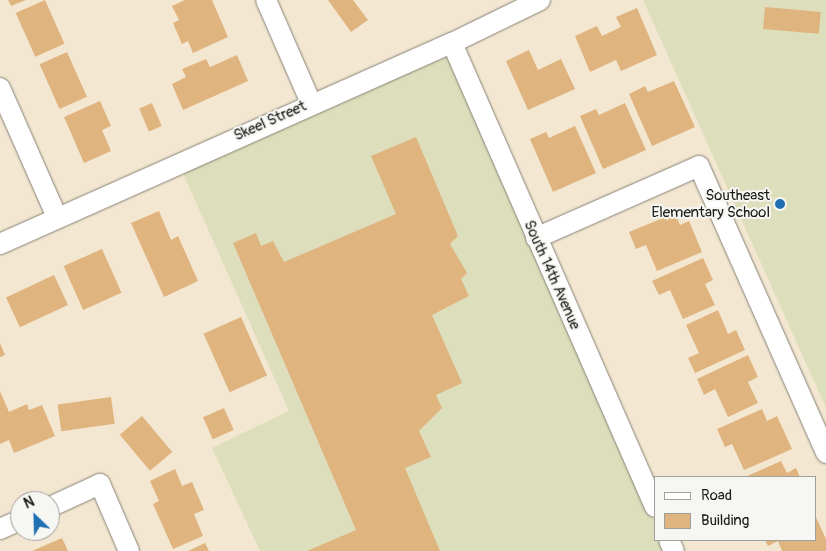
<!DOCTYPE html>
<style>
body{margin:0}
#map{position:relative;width:826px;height:551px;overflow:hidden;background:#f3e7d2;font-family:Pangolin,sans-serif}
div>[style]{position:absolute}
.built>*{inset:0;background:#dcdebc}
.building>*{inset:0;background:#dfb47e;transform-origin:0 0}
.roads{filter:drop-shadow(0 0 1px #888277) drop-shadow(0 0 1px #888277)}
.minor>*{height:20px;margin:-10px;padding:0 10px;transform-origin:10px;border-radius:10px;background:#fff}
.dots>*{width:14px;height:14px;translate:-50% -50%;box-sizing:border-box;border:2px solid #f6f6f2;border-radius:50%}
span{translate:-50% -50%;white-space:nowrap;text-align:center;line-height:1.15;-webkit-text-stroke:4px #f6f6f2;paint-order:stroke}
.street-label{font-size:15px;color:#1c1c1c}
.poi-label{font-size:15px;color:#1c1c1c}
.right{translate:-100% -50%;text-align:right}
.legend{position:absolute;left:654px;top:476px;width:162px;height:65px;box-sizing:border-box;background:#f6f6f2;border:1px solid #9f9f9c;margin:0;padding:6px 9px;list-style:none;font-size:15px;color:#1c1c1c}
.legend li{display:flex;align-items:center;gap:10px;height:25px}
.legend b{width:25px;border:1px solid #9f9f9c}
.north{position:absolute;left:10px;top:491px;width:50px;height:50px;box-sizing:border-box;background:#f6f6f2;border:1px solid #9f9f9c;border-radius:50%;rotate:336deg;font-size:14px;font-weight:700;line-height:20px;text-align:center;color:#1c1c1c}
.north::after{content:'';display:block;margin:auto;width:18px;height:22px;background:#1f6fb2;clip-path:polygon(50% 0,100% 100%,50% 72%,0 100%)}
</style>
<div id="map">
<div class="built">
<div style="clip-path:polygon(643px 0,826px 0,826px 408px)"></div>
<div style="clip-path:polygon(452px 43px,655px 507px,655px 540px,669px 540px,674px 551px,260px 551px,212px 448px,289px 411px,178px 162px)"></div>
</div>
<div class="building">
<div style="clip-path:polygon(8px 0,26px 0,11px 6px)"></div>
<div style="left:45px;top:0;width:48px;height:32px;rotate:66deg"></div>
<div style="clip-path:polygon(185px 0,212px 0,228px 37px,193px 53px,188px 41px,182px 44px,173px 23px,179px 20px,172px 6px)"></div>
<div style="clip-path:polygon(328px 0,353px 0,368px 20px,351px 32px)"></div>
<div style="left:765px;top:7px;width:56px;height:22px;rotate:5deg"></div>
<div style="clip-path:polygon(637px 8px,657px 55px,621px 71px,616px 60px,590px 72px,575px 36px,597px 26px,602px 36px,621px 27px,616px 17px)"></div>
<div style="clip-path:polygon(529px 50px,538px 70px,561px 59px,575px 89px,528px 110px,506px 61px)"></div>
<div style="left:67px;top:52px;width:49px;height:30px;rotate:66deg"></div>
<div style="clip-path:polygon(237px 55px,248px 81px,183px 110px,172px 84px,186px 77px,182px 69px,206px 59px,210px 67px)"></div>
<div style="clip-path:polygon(674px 81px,695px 127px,652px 146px,629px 94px,645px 86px,648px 92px)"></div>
<div style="clip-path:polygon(100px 101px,111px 126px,102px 130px,111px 151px,84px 163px,64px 117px)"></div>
<div style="left:152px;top:103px;width:25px;height:14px;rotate:67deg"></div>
<div style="clip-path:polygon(625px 103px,646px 150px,603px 169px,580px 116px,596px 109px,599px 115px)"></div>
<div style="clip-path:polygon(575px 126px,596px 173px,553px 192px,530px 139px,546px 132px,549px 138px)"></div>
<div style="clip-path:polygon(416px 137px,458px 236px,450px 244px,467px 273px,461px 279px,469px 296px,432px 315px,462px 383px,436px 395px,442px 408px,419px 431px,431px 457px,405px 468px,440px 551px,307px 551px,356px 530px,233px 243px,256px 233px,261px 246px,273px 241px,284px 262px,396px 214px,371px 156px)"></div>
<div style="clip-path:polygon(159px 211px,171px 240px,178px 236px,198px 281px,164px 297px,131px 223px)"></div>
<div style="clip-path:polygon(675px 213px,680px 225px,689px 221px,702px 252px,657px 271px,646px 245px,636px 249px,629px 232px)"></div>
<div style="left:102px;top:249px;width:48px;height:42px;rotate:66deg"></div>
<div style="clip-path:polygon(703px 258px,713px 280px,705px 284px,715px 305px,683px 319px,670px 290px,659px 295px,652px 281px)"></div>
<div style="left:54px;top:275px;width:33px;height:53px;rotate:65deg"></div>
<div style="clip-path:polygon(718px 310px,728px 334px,736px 330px,745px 350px,695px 373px,688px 358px,699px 353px,686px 325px)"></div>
<div style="left:241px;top:317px;width:64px;height:41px;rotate:66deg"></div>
<div style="clip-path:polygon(0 343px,5px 355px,0 357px)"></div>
<div style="clip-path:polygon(748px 355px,758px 377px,748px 382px,758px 403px,728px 417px,715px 389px,704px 395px,697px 379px)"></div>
<div style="clip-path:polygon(0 391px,9px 412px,27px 404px,29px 410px,42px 405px,55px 436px,14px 453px,9px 440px,0 444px)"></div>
<div style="left:111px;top:397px;width:27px;height:54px;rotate:82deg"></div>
<div style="left:224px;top:408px;width:24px;height:23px;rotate:66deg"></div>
<div style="clip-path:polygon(762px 409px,767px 421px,777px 416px,792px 449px,744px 470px,732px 444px,725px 447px,717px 429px)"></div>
<div style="left:142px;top:416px;width:47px;height:29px;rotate:50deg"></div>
<div style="clip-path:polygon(781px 461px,787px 473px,796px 468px,800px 477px,745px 477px)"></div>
<div style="clip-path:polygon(175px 469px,182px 486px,192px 482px,204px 510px,194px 514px,203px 536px,173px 549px,153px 504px,159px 501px,150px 481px)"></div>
<div style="clip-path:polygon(815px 515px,826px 539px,826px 551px,782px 551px,778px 541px,768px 546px,765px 540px,815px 540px)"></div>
<div style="clip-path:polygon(62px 538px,68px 551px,32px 551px)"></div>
<div style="clip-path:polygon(205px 543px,209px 551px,188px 551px)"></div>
</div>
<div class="roads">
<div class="minor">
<div style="left:266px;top:0;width:112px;rotate:66.4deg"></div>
<div style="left:452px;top:43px;width:506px;rotate:66.37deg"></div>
<div style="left:0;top:88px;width:141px;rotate:66.2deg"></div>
<div style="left:536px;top:238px;width:178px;rotate:-23.8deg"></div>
<div style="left:699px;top:166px;width:314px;rotate:66.1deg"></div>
<div style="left:0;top:244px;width:495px;rotate:-24deg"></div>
<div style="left:452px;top:43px;width:98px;rotate:-26deg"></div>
<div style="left:50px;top:507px;width:55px;rotate:-24.7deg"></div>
<div style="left:100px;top:484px;width:73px;rotate:66.6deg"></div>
<div style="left:0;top:529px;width:22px;rotate:-24deg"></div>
<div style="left:669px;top:540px;width:12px;rotate:66deg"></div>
</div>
</div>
<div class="dots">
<div style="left:780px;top:204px;background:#1f6fb2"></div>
</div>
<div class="street-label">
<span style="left:270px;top:121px;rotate:-24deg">Skeel Street</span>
<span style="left:552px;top:275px;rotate:66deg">South 14th Avenue</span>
</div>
<div class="poi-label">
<span class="right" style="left:770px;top:204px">Southeast<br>Elementary School</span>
</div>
<ul class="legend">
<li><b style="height:6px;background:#fff"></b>Road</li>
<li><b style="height:14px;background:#dfb47e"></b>Building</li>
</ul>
<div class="north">N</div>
</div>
